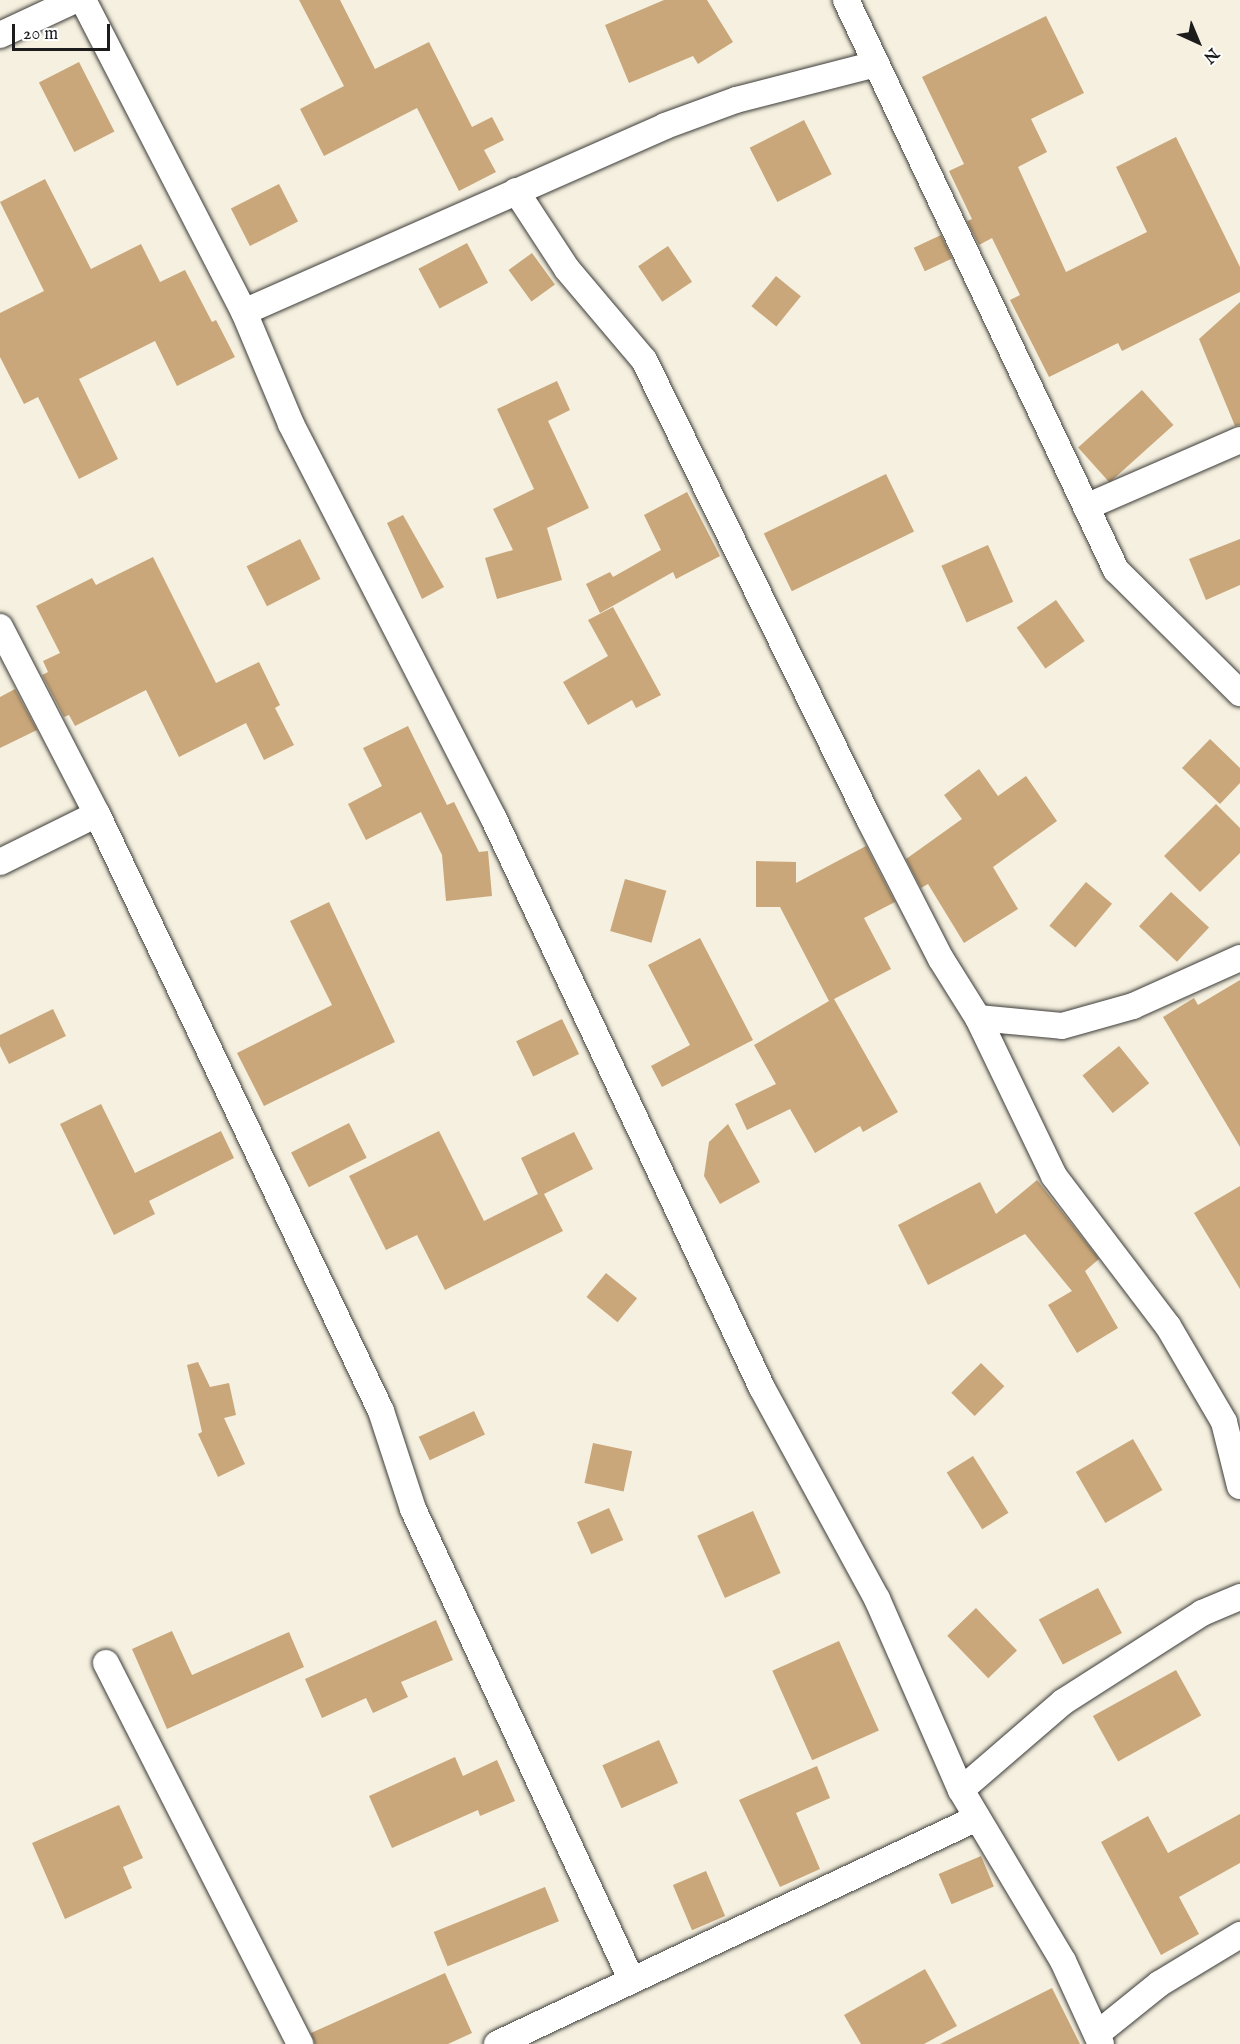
<!DOCTYPE html>
<style>
body{margin:0}
#map{position:relative;width:1240px;height:2044px;overflow:hidden;background:#f5f0df;font-family:"IM FELL English",serif}
div>[style]{position:absolute}
.building>*{inset:0;background:#c9a77a;transform-origin:0 0}
.roads{filter:drop-shadow(0 0 2px #3d3c39) drop-shadow(0 0 2px #3d3c39)}
.street>*{height:26px;margin:-13px;padding:0 13px;transform-origin:13px;border-radius:13px;background:#fff}
span{translate:-50% -50%;white-space:nowrap;text-align:center;line-height:1.15;-webkit-text-stroke:4.5px #fff;paint-order:stroke}
.north{position:absolute;left:1168px;top:12px;width:60px;height:60px;-webkit-text-stroke:4px #fff;paint-order:stroke;rotate:136deg;font-size:16px;font-weight:700;line-height:24px;text-align:center;color:#1c1c1c}
.north::after{content:'';display:block;margin:auto;width:21px;height:27px;background:#1c1c1c;clip-path:polygon(50% 0,100% 100%,50% 72%,0 100%)}
.scale{position:absolute;left:12px;top:24px;width:98px;height:27px;box-sizing:border-box;border:3px solid #1c1c1c;border-top:0;padding-left:8px;font-size:18px;line-height:21px;white-space:nowrap;color:#1c1c1c;-webkit-text-stroke:4px #fff;paint-order:stroke}
</style>
<div id="map">
<div class="building">
<div style="clip-path:polygon(299px 0,340px 0,375px 69px,429px 42px,472px 127px,492px 117px,504px 140px,484px 150px,496px 172px,459px 191px,417px 108px,324px 156px,300px 109px,344px 86px)"></div>
<div style="clip-path:polygon(664px 0,707px 0,733px 42px,698px 64px,693px 56px,629px 83px,605px 25px)"></div>
<div style="clip-path:polygon(1046px 16px,1084px 93px,1031px 119px,1047px 152px,1018px 167px,1066px 272px,1147px 232px,1116px 167px,1176px 137px,1240px 267px,1240px 292px,1122px 351px,1118px 343px,1049px 377px,1010px 300px,1020px 295px,992px 238px,979px 245px,967px 221px,972px 219px,949px 171px,964px 164px,922px 77px)"></div>
<div style="left:79px;top:62px;width:78px;height:45px;rotate:63deg"></div>
<div style="left:804px;top:120px;width:61px;height:61px;rotate:63deg"></div>
<div style="clip-path:polygon(45px 179px,91px 269px,141px 244px,160px 282px,185px 270px,212px 322px,216px 320px,235px 357px,177px 386px,155px 341px,79px 379px,118px 459px,79px 479px,38px 397px,24px 404px,0 357px,0 313px,44px 291px,0 202px)"></div>
<div style="left:279px;top:184px;width:42px;height:54px;rotate:63deg"></div>
<div style="left:941px;top:235px;width:26px;height:30px;rotate:65deg"></div>
<div style="left:467px;top:243px;width:45px;height:55px;rotate:62deg"></div>
<div style="left:668px;top:246px;width:43px;height:36px;rotate:56deg"></div>
<div style="left:532px;top:253px;width:39px;height:29px;rotate:54deg"></div>
<div style="left:776px;top:276px;width:32px;height:39px;rotate:39deg"></div>
<div style="clip-path:polygon(1240px 302px,1240px 425px,1235px 426px,1199px 339px)"></div>
<div style="clip-path:polygon(557px 381px,570px 410px,548px 421px,589px 508px,547px 528px,562px 580px,497px 599px,485px 558px,513px 550px,493px 509px,534px 489px,497px 409px)"></div>
<div style="left:1142px;top:390px;width:47px;height:86px;rotate:48deg"></div>
<div style="left:886px;top:474px;width:64px;height:136px;rotate:64deg"></div>
<div style="clip-path:polygon(687px 492px,720px 556px,676px 579px,673px 572px,600px 613px,586px 584px,610px 572px,613px 577px,661px 550px,644px 515px)"></div>
<div style="clip-path:polygon(403px 515px,444px 587px,422px 599px,387px 523px)"></div>
<div style="left:300px;top:539px;width:45px;height:60px;rotate:63deg"></div>
<div style="clip-path:polygon(1240px 539px,1240px 585px,1206px 600px,1189px 559px)"></div>
<div style="left:988px;top:545px;width:62px;height:51px;rotate:66deg"></div>
<div style="clip-path:polygon(153px 557px,216px 683px,259px 662px,280px 705px,275px 708px,294px 745px,264px 760px,246px 723px,179px 757px,146px 690px,75px 726px,69px 715px,64px 717px,42px 675px,48px 672px,43px 661px,60px 653px,36px 606px,92px 578px,96px 585px)"></div>
<div style="left:1056px;top:600px;width:50px;height:48px;rotate:55deg"></div>
<div style="clip-path:polygon(613px 607px,661px 695px,636px 708px,632px 700px,588px 725px,563px 682px,608px 656px,588px 620px)"></div>
<div style="clip-path:polygon(15px 689px,37px 730px,0 748px,0 697px)"></div>
<div style="clip-path:polygon(408px 726px,447px 805px,454px 802px,479px 852px,488px 851px,492px 896px,446px 901px,442px 855px,421px 812px,366px 840px,348px 804px,382px 786px,363px 748px)"></div>
<div style="clip-path:polygon(1210px 739px,1240px 768px,1240px 783px,1220px 804px,1182px 768px)"></div>
<div style="clip-path:polygon(979px 769px,998px 796px,1026px 776px,1057px 821px,993px 867px,1018px 909px,964px 943px,928px 884px,921px 888px,906px 859px,962px 819px,944px 795px)"></div>
<div style="clip-path:polygon(1216px 804px,1240px 828px,1240px 853px,1200px 892px,1164px 856px)"></div>
<div style="clip-path:polygon(866px 846px,895px 902px,864px 918px,891px 969px,834px 999px,898px 1112px,863px 1132px,860px 1126px,815px 1153px,790px 1109px,747px 1130px,735px 1104px,776px 1084px,754px 1045px,829px 1001px,780px 907px,756px 907px,756px 861px,796px 862px,796px 883px)"></div>
<div style="left:625px;top:879px;width:43px;height:54px;rotate:16deg"></div>
<div style="left:1086px;top:882px;width:34px;height:57px;rotate:40deg"></div>
<div style="left:1171px;top:892px;width:52px;height:47px;rotate:43deg"></div>
<div style="clip-path:polygon(329px 902px,395px 1042px,264px 1106px,237px 1053px,332px 1005px,290px 921px)"></div>
<div style="clip-path:polygon(700px 938px,753px 1040px,662px 1087px,651px 1066px,690px 1045px,648px 965px)"></div>
<div style="clip-path:polygon(1240px 980px,1240px 1147px,1163px 1017px,1194px 998px,1198px 1005px)"></div>
<div style="clip-path:polygon(53px 1009px,66px 1036px,9px 1064px,0 1046px,0 1035px)"></div>
<div style="left:562px;top:1019px;width:39px;height:51px;rotate:64deg"></div>
<div style="left:1119px;top:1046px;width:48px;height:47px;rotate:51deg"></div>
<div style="clip-path:polygon(101px 1104px,135px 1173px,221px 1131px,234px 1158px,149px 1201px,155px 1214px,114px 1235px,60px 1124px)"></div>
<div style="left:349px;top:1123px;width:39px;height:65px;rotate:63deg"></div>
<div style="clip-path:polygon(728px 1124px,760px 1182px,720px 1204px,704px 1176px,709px 1142px)"></div>
<div style="clip-path:polygon(439px 1131px,484px 1221px,538px 1194px,521px 1158px,574px 1132px,593px 1169px,544px 1194px,563px 1231px,445px 1290px,417px 1235px,386px 1250px,349px 1176px)"></div>
<div style="clip-path:polygon(1037px 1180px,1099px 1259px,1085px 1271px,1118px 1328px,1077px 1353px,1048px 1305px,1072px 1291px,1025px 1234px,928px 1285px,898px 1225px,980px 1182px,996px 1214px)"></div>
<div style="clip-path:polygon(1240px 1186px,1240px 1289px,1194px 1213px)"></div>
<div style="left:606px;top:1273px;width:40px;height:31px;rotate:39deg"></div>
<div style="clip-path:polygon(198px 1362px,210px 1387px,229px 1383px,236px 1415px,224px 1418px,245px 1464px,218px 1477px,198px 1434px,202px 1432px,187px 1365px)"></div>
<div style="left:981px;top:1363px;width:33px;height:42px;rotate:45deg"></div>
<div style="left:474px;top:1411px;width:26px;height:61px;rotate:65deg"></div>
<div style="left:1133px;top:1439px;width:59px;height:66px;rotate:60deg"></div>
<div style="left:593px;top:1443px;width:40px;height:41px;rotate:12deg"></div>
<div style="left:973px;top:1456px;width:67px;height:31px;rotate:58deg"></div>
<div style="left:609px;top:1508px;width:35px;height:35px;rotate:66deg"></div>
<div style="left:753px;top:1511px;width:68px;height:61px;rotate:66deg"></div>
<div style="left:1098px;top:1588px;width:51px;height:67px;rotate:62deg"></div>
<div style="left:976px;top:1608px;width:59px;height:40px;rotate:46deg"></div>
<div style="clip-path:polygon(436px 1620px,453px 1660px,401px 1682px,408px 1697px,373px 1713px,366px 1698px,322px 1718px,305px 1679px)"></div>
<div style="clip-path:polygon(172px 1631px,192px 1675px,289px 1632px,304px 1667px,167px 1729px,132px 1649px)"></div>
<div style="left:839px;top:1641px;width:98px;height:73px;rotate:66deg"></div>
<div style="left:1176px;top:1670px;width:52px;height:95px;rotate:61deg"></div>
<div style="left:659px;top:1740px;width:47px;height:62px;rotate:66deg"></div>
<div style="clip-path:polygon(455px 1757px,463px 1776px,497px 1760px,515px 1801px,480px 1816px,478px 1810px,392px 1848px,369px 1796px)"></div>
<div style="clip-path:polygon(817px 1766px,830px 1798px,796px 1813px,820px 1869px,780px 1887px,739px 1800px)"></div>
<div style="clip-path:polygon(119px 1805px,143px 1858px,123px 1867px,132px 1888px,65px 1919px,32px 1843px)"></div>
<div style="clip-path:polygon(1240px 1814px,1240px 1863px,1179px 1897px,1199px 1934px,1161px 1955px,1101px 1842px,1148px 1816px,1168px 1853px)"></div>
<div style="left:981px;top:1856px;width:33px;height:46px;rotate:67deg"></div>
<div style="left:706px;top:1871px;width:49px;height:36px;rotate:67deg"></div>
<div style="left:545px;top:1887px;width:37px;height:120px;rotate:68deg"></div>
<div style="clip-path:polygon(925px 1969px,957px 2026px,924px 2044px,861px 2044px,844px 2015px)"></div>
<div style="clip-path:polygon(445px 1973px,472px 2033px,448px 2044px,315px 2044px,311px 2033px)"></div>
<div style="clip-path:polygon(1052px 1988px,1080px 2044px,940px 2044px)"></div>
</div>
<div class="roads">
<div class="street">
<div style="left:83px;top:0;width:351px;rotate:62.7deg"></div>
<div style="left:244px;top:312px;width:460px;rotate:-23.8deg"></div>
<div style="left:665px;top:126px;width:76px;rotate:-20.1deg"></div>
<div style="left:736px;top:100px;width:145px;rotate:-14.4deg"></div>
<div style="left:846px;top:0;width:631px;rotate:64.65deg"></div>
<div style="left:1116px;top:570px;width:175px;rotate:44.8deg"></div>
<div style="left:0;top:35px;width:83px;rotate:-25deg"></div>
<div style="left:516px;top:191px;width:93px;rotate:56.8deg"></div>
<div style="left:567px;top:269px;width:119px;rotate:49.8deg"></div>
<div style="left:644px;top:360px;width:513px;rotate:63.88deg"></div>
<div style="left:870px;top:821px;width:155px;rotate:62.8deg"></div>
<div style="left:941px;top:959px;width:70px;rotate:57.9deg"></div>
<div style="left:978px;top:1018px;width:175px;rotate:64.3deg"></div>
<div style="left:1054px;top:1176px;width:188px;rotate:52.8deg"></div>
<div style="left:1168px;top:1326px;width:111px;rotate:59.7deg"></div>
<div style="left:1224px;top:1422px;width:66px;rotate:76deg"></div>
<div style="left:244px;top:312px;width:121px;rotate:67.2deg"></div>
<div style="left:291px;top:424px;width:442px;rotate:62.8deg"></div>
<div style="left:493px;top:817px;width:631px;rotate:64.77deg"></div>
<div style="left:762px;top:1388px;width:240px;rotate:61.4deg"></div>
<div style="left:877px;top:1599px;width:209px;rotate:66.3deg"></div>
<div style="left:961px;top:1790px;width:199px;rotate:59.2deg"></div>
<div style="left:1063px;top:1961px;width:91px;rotate:65.4deg"></div>
<div style="left:1086px;top:507px;width:168px;rotate:-23.5deg"></div>
<div style="left:0;top:627px;width:211px;rotate:62.6deg"></div>
<div style="left:97px;top:814px;width:661px;rotate:64.56deg"></div>
<div style="left:381px;top:1411px;width:103px;rotate:71.9deg"></div>
<div style="left:413px;top:1509px;width:520px;rotate:65.11deg"></div>
<div style="left:0;top:862px;width:108px;rotate:-26.3deg"></div>
<div style="left:978px;top:1018px;width:84px;rotate:5.4deg"></div>
<div style="left:1062px;top:1026px;width:74px;rotate:-15.7deg"></div>
<div style="left:1133px;top:1006px;width:117px;rotate:-24.2deg"></div>
<div style="left:106px;top:1663px;width:428px;rotate:63deg"></div>
<div style="left:961px;top:1790px;width:135px;rotate:-40.8deg"></div>
<div style="left:1063px;top:1702px;width:165px;rotate:-32.6deg"></div>
<div style="left:1202px;top:1613px;width:41px;rotate:-22.8deg"></div>
<div style="left:1097px;top:2034px;width:80px;rotate:-38.9deg"></div>
<div style="left:1159px;top:1984px;width:95px;rotate:-31.2deg"></div>
<div style="left:497px;top:2044px;width:531px;rotate:-25.21deg"></div>
</div>
</div>
<div class="north">N</div>
<div class="scale">20 m</div>
</div>
